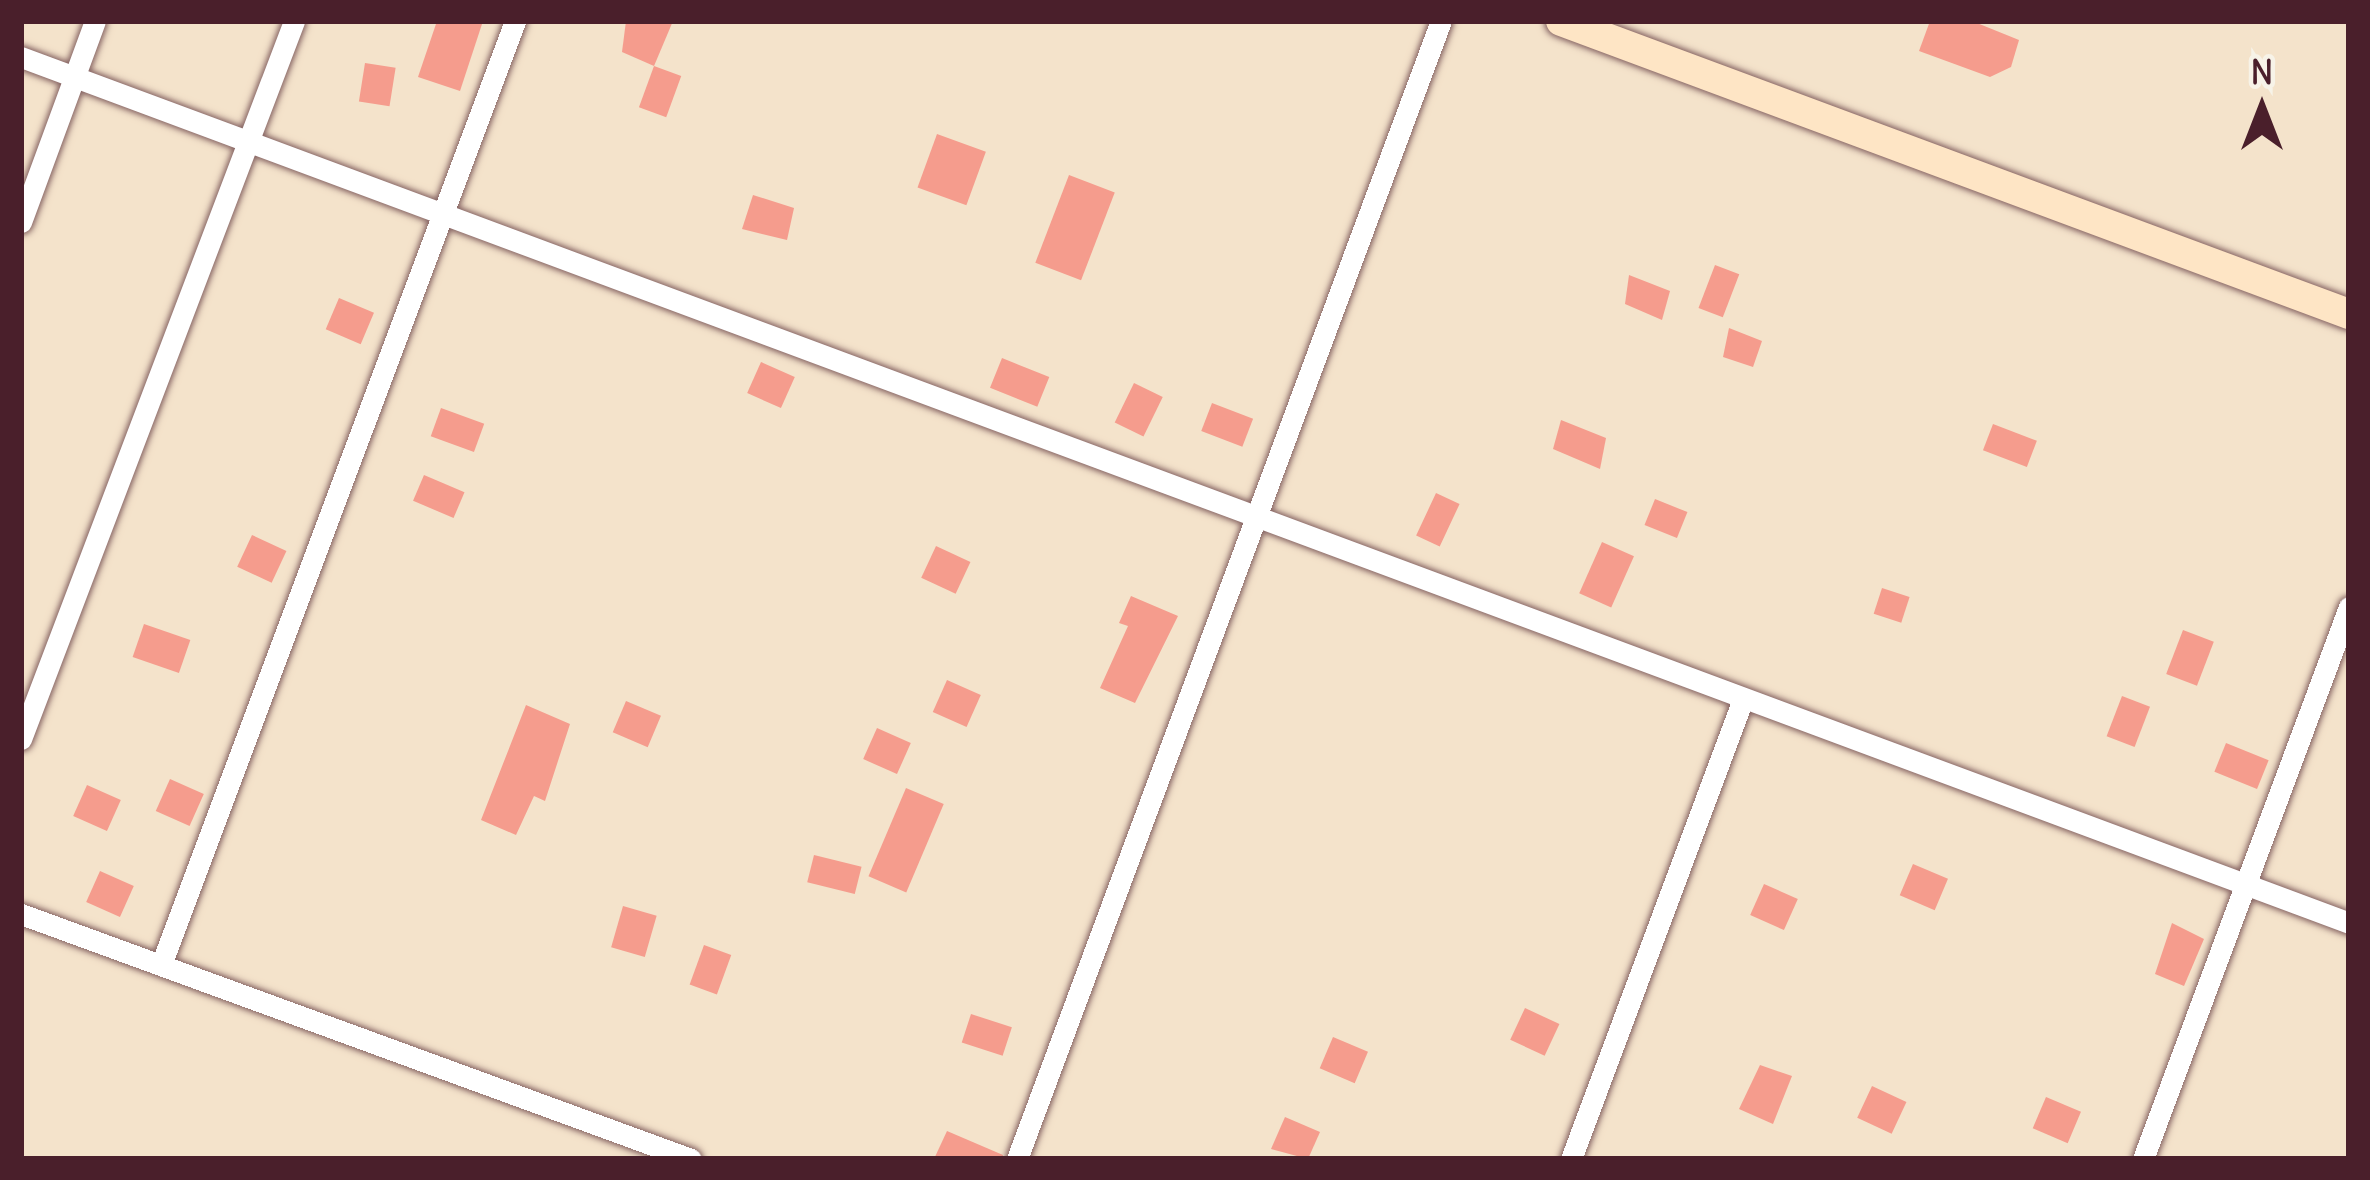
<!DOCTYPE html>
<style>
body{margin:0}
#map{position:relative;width:2370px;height:1180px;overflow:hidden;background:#f4e3cb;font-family:Delius,sans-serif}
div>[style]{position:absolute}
.building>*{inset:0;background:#f59c8d;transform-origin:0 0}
.roads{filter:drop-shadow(0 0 3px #866463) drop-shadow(0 0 3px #866463)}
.street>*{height:21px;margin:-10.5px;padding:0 10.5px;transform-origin:10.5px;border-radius:10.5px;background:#fff}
.secondary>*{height:30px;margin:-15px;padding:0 15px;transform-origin:15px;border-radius:15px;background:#fee5c5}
span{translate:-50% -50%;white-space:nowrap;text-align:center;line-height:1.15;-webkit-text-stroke:10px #f7f3e8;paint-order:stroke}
.frame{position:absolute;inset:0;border:24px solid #4a1f2b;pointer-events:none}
.north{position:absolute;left:2202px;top:48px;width:120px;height:120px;-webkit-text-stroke:9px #f7f3e8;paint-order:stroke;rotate:0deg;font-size:33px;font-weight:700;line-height:48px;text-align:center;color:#4a1f2b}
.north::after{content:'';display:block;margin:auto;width:42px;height:54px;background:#4a1f2b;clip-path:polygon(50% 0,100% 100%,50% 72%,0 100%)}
</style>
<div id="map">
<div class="building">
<div style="clip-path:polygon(437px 21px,483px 21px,460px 91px,418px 77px)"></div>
<div style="clip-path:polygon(626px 21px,673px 21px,654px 66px,622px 52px)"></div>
<div style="clip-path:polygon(1930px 21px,1972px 21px,2019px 40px,2011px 67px,1990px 77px,1919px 51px)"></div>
<div style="left:365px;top:63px;width:31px;height:39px;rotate:9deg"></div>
<div style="left:654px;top:66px;width:29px;height:44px;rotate:20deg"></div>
<div style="left:937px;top:134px;width:52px;height:57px;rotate:20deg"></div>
<div style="left:1069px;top:175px;width:49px;height:94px;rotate:21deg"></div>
<div style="clip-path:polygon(753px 195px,794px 208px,787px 240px,742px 229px)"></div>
<div style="left:1715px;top:265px;width:26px;height:46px;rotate:21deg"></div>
<div style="clip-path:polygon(1629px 275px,1670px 291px,1662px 320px,1625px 304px)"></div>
<div style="left:339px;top:298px;width:38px;height:34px;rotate:23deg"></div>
<div style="clip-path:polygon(1729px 328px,1762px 341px,1753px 367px,1723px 357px)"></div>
<div style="left:1002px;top:358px;width:51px;height:32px;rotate:22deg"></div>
<div style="left:761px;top:362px;width:37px;height:34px;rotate:24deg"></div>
<div style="left:1134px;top:383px;width:32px;height:44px;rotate:26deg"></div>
<div style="left:1212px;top:403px;width:44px;height:30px;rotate:21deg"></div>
<div style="left:441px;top:408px;width:46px;height:30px;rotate:20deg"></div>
<div style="clip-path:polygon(1561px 420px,1606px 438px,1600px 469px,1553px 449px)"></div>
<div style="left:1993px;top:424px;width:47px;height:28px;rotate:21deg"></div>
<div style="left:424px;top:475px;width:44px;height:28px;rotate:23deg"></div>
<div style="left:1436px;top:493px;width:26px;height:47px;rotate:25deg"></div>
<div style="left:1655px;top:499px;width:35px;height:28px;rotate:22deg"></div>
<div style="left:252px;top:535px;width:38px;height:35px;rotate:25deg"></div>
<div style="left:1602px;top:542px;width:35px;height:56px;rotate:24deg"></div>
<div style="left:936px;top:546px;width:38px;height:35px;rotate:25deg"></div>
<div style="left:1882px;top:588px;width:29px;height:27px;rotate:18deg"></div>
<div style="clip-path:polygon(1131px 596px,1178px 616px,1135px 703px,1100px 688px,1128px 626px,1119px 623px)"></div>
<div style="left:144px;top:624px;width:49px;height:35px;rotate:19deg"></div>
<div style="left:2183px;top:630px;width:33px;height:47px;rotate:21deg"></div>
<div style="left:947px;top:680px;width:37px;height:35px;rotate:24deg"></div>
<div style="left:2122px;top:696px;width:30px;height:43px;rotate:21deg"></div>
<div style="left:626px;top:701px;width:38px;height:34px;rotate:23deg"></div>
<div style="clip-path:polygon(526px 705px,570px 724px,545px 801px,534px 796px,516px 835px,481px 820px)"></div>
<div style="left:877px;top:728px;width:37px;height:34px;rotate:24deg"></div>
<div style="left:2226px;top:743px;width:46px;height:31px;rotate:22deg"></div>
<div style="left:170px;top:779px;width:37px;height:35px;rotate:24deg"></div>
<div style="left:87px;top:785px;width:37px;height:34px;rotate:24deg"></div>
<div style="left:906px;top:788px;width:41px;height:96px;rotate:23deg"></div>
<div style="left:814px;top:855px;width:49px;height:28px;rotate:14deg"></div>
<div style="left:1913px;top:864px;width:38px;height:34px;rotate:23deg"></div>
<div style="left:100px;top:871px;width:37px;height:34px;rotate:24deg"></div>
<div style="left:1764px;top:884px;width:37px;height:34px;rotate:24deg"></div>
<div style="left:623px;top:906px;width:35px;height:43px;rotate:16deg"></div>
<div style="clip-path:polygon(2172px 923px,2204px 939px,2184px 986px,2155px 974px)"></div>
<div style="left:704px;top:945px;width:29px;height:42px;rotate:20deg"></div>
<div style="left:1525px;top:1008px;width:38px;height:35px;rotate:25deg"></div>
<div style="left:971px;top:1014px;width:43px;height:30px;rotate:18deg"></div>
<div style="left:1333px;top:1037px;width:38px;height:34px;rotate:23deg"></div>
<div style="clip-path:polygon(1760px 1065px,1792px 1076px,1773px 1124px,1739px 1109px)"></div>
<div style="left:1872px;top:1086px;width:38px;height:35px;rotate:25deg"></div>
<div style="left:2046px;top:1097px;width:38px;height:34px;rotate:23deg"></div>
<div style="clip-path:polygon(1285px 1117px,1320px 1132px,1308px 1159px,1271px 1149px)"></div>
<div style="clip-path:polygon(947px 1131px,1003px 1155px,1002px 1159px,934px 1159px)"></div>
</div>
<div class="roads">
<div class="street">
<div style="left:21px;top:57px;width:2484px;rotate:20.4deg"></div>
<div style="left:21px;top:222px;width:214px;rotate:-69.8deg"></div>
<div style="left:21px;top:739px;width:768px;rotate:-69.18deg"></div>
<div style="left:21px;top:914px;width:713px;rotate:20.09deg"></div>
<div style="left:161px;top:965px;width:1008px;rotate:-69.44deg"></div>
<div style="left:1017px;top:1159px;width:1214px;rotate:-69.57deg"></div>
<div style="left:1571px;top:1159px;width:492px;rotate:-69.5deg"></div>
<div style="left:2143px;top:1159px;width:589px;rotate:-69.54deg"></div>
</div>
<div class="secondary">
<div style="left:1561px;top:21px;width:841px;rotate:20.4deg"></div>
</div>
</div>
<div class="frame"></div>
<div class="north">N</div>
</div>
